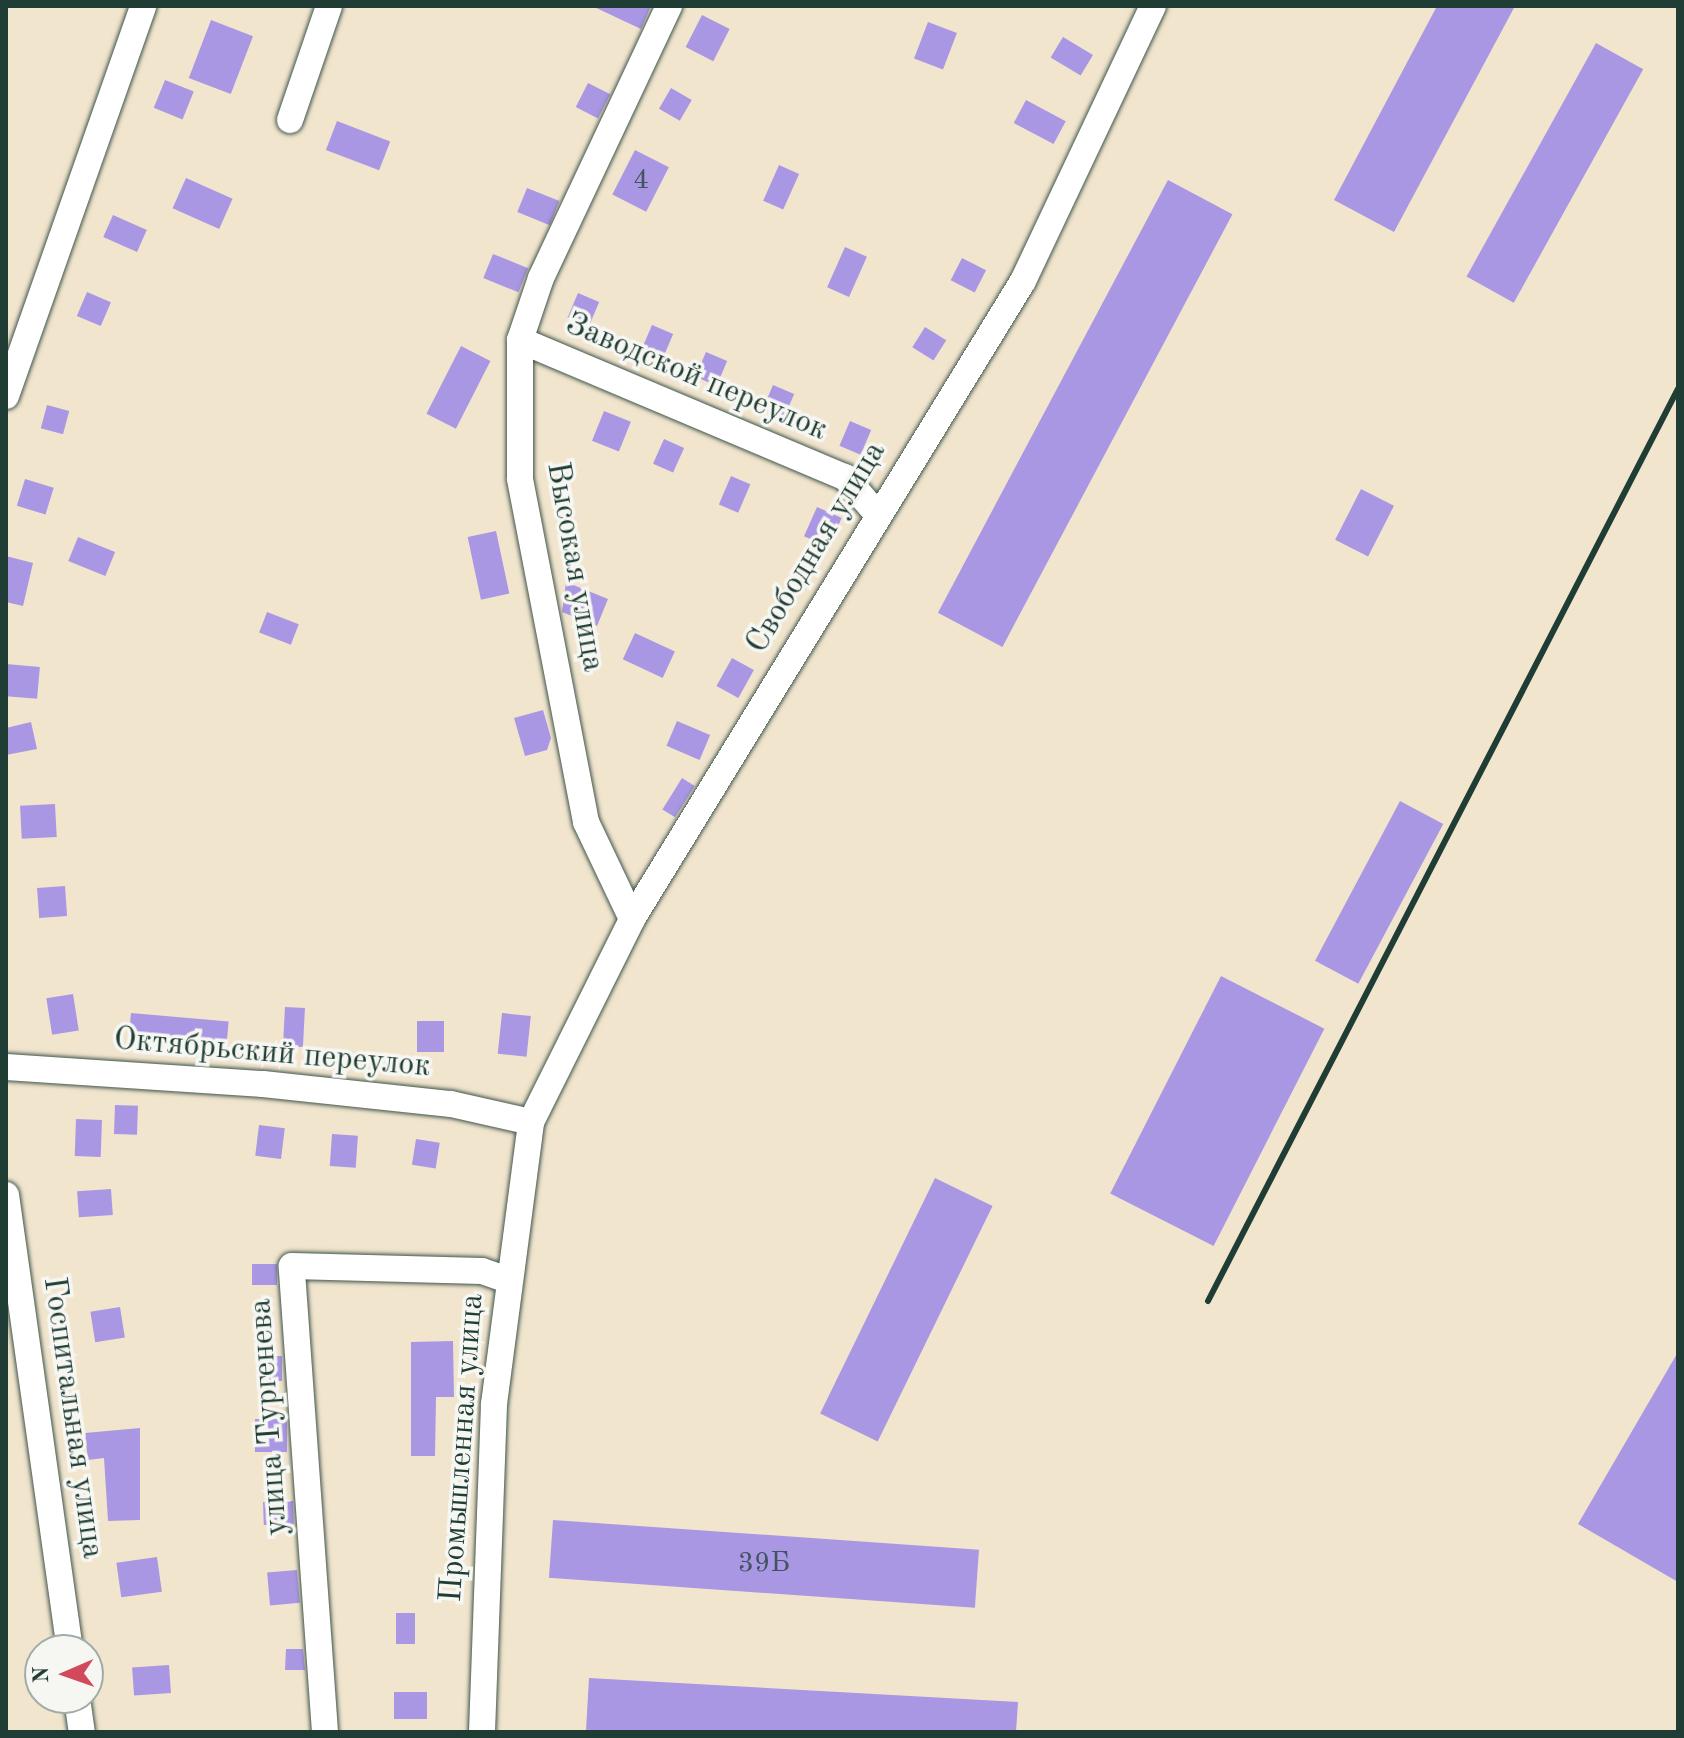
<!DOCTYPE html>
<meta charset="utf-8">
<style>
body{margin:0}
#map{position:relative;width:1684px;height:1738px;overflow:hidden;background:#f2e5ce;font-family:"Old Standard TT",serif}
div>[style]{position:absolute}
.building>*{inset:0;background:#aa97e3;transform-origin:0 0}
.roads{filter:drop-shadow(0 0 2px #3f564b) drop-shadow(0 0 2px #3f564b)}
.minor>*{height:26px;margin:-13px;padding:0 13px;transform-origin:13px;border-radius:13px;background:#fff}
.rail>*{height:6px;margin:-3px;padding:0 3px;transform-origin:3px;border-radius:3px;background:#1f3d34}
span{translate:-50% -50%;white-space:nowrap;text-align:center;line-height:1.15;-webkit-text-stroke:7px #f6f6f2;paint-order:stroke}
.number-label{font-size:28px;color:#425460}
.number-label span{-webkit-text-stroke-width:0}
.street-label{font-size:32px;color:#1f3d34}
.frame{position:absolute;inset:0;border:8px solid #1f3d34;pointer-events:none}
.north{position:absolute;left:24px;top:1634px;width:80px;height:80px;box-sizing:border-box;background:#f6f6f2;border:2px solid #a0aca6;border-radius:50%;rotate:268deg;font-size:22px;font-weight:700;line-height:32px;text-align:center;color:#1f3d34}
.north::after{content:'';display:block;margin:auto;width:28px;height:36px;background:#d1495b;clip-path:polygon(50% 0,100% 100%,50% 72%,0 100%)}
</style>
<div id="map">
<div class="building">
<div style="clip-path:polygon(592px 6px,651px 6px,641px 29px)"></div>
<div style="clip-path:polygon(1437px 6px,1515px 6px,1394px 232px,1334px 200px)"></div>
<div style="left:702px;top:15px;width:31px;height:36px;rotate:27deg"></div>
<div style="left:211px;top:20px;width:45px;height:62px;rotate:21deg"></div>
<div style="left:928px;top:22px;width:31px;height:39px;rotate:21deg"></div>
<div style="left:1063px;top:37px;width:35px;height:24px;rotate:31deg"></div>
<div style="left:1596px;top:43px;width:54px;height:267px;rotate:29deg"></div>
<div style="left:165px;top:80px;width:31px;height:30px;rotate:22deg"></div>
<div style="left:588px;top:83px;width:25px;height:27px;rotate:27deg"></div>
<div style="left:671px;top:88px;width:24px;height:24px;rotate:30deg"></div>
<div style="left:1026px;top:100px;width:45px;height:26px;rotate:28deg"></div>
<div style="left:337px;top:121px;width:57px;height:31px;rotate:21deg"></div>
<div style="left:635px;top:150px;width:38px;height:50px;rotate:27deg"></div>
<div style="left:779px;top:165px;width:22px;height:39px;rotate:24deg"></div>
<div style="left:186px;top:178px;width:51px;height:33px;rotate:24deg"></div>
<div style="left:1168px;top:180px;width:73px;height:490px;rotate:28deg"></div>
<div style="left:527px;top:188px;width:35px;height:26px;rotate:22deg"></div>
<div style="left:113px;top:215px;width:37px;height:24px;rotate:24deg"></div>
<div style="left:845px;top:247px;width:24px;height:44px;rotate:24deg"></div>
<div style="left:493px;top:254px;width:38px;height:26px;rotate:22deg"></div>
<div style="left:962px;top:258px;width:27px;height:25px;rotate:27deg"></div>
<div style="left:87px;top:292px;width:26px;height:26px;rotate:23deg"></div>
<div style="left:578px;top:293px;width:23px;height:27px;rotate:23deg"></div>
<div style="left:652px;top:325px;width:23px;height:27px;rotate:23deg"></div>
<div style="left:925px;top:327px;width:25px;height:24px;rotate:32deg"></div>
<div style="left:461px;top:346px;width:33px;height:76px;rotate:27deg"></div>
<div style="left:706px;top:352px;width:23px;height:27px;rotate:23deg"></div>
<div style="left:773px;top:385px;width:23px;height:27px;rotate:23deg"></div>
<div style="left:47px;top:405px;width:23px;height:24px;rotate:15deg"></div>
<div style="left:604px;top:411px;width:29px;height:32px;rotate:22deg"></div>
<div style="left:850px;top:421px;width:23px;height:27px;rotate:23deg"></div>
<div style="left:664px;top:439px;width:22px;height:27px;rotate:24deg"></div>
<div style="left:731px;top:476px;width:21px;height:31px;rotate:23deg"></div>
<div style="left:25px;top:479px;width:30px;height:28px;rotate:17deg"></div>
<div style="left:1361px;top:489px;width:37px;height:57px;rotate:27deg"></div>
<div style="left:817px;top:507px;width:27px;height:32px;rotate:24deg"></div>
<div style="left:496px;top:531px;width:64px;height:29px;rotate:78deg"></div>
<div style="left:78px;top:537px;width:40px;height:26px;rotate:22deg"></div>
<div style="clip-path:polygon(6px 556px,33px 563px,23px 606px,6px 602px)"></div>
<div style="clip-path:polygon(566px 582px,608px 599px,597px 626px,562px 612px)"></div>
<div style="left:267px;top:612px;width:34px;height:22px;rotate:21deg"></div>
<div style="left:635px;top:633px;width:44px;height:29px;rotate:25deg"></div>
<div style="left:732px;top:658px;width:25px;height:32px;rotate:29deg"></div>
<div style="left:6px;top:664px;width:34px;height:32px;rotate:5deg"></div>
<div style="clip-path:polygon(543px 710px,551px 738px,547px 750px,525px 756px,514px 718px)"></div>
<div style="left:677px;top:721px;width:36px;height:27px;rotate:23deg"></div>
<div style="clip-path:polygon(31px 722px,37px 749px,6px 755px,6px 728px)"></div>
<div style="left:682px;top:778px;width:15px;height:37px;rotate:32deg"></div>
<div style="left:1400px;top:801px;width:49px;height:181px;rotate:28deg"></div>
<div style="left:55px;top:804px;width:33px;height:35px;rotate:87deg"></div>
<div style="left:65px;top:886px;width:30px;height:28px;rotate:86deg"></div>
<div style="left:1221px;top:976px;width:116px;height:244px;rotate:27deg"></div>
<div style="left:73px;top:994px;width:37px;height:27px;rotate:81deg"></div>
<div style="left:285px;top:1007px;width:20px;height:39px;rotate:3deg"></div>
<div style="left:131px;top:1013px;width:98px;height:21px;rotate:5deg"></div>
<div style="left:502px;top:1013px;width:29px;height:41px;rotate:6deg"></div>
<div style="left:417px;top:1021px;width:27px;height:31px"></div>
<div style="left:115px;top:1105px;width:23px;height:29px;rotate:2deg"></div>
<div style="left:76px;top:1119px;width:26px;height:37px;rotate:2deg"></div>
<div style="left:259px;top:1125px;width:26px;height:31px;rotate:7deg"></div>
<div style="left:332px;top:1134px;width:26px;height:32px;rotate:4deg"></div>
<div style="left:416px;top:1139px;width:24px;height:26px;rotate:9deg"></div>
<div style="left:935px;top:1178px;width:64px;height:262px;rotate:26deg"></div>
<div style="left:111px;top:1189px;width:26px;height:34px;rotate:86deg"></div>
<div style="left:252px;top:1264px;width:25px;height:21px"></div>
<div style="left:120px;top:1307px;width:31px;height:30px;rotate:81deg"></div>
<div style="clip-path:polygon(453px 1341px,454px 1397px,436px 1397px,435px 1456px,411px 1456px,411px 1342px)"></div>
<div style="clip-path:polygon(1678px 1352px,1678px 1582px,1578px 1524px)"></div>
<div style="left:260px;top:1356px;width:22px;height:25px"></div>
<div style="left:255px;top:1419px;width:32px;height:33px"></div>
<div style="clip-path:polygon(140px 1428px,140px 1520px,108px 1521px,104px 1458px,88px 1460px,85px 1433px)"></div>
<div style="left:293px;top:1501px;width:23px;height:30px;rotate:88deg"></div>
<div style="left:553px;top:1520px;width:427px;height:58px;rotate:4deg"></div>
<div style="left:157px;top:1557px;width:35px;height:41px;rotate:82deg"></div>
<div style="left:297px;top:1570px;width:33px;height:30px;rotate:85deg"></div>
<div style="left:396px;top:1613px;width:19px;height:31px"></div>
<div style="clip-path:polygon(286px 1649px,303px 1649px,305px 1670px,285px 1670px)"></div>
<div style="left:169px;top:1665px;width:28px;height:37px;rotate:86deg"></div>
<div style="clip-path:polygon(589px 1678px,1018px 1702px,1016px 1732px,586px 1730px)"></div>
<div style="left:394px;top:1692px;width:33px;height:27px"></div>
</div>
<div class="roads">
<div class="minor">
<div style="left:290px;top:120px;width:120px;rotate:-71.1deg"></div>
<div style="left:520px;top:340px;width:353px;rotate:22.9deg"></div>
<div style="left:845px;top:477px;width:49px;rotate:49.1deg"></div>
<div style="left:6px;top:396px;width:413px;rotate:-70.6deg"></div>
<div style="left:632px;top:919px;width:107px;rotate:-115.4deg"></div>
<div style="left:586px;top:822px;width:350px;rotate:-100.9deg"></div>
<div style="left:520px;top:478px;width:138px;rotate:-90deg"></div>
<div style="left:520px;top:340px;width:65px;rotate:-71.3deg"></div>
<div style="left:541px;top:278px;width:301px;rotate:-64.8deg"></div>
<div style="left:6px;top:1067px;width:258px;rotate:3.8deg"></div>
<div style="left:263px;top:1084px;width:189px;rotate:6.1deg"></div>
<div style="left:451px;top:1104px;width:82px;rotate:12.7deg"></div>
<div style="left:6px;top:1195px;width:459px;rotate:82deg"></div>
<div style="left:77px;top:1698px;width:34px;rotate:82deg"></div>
<div style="left:325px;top:1732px;width:467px;rotate:-94.1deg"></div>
<div style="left:292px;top:1266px;width:190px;rotate:1.5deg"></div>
<div style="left:482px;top:1271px;width:28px;rotate:19deg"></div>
<div style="left:482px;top:1732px;width:328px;rotate:-87.9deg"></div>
<div style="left:494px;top:1404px;width:284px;rotate:-82.5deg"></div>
<div style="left:531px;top:1122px;width:227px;rotate:-63.5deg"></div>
<div style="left:632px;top:919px;width:748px;rotate:-58.5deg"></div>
<div style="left:1023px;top:281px;width:304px;rotate:-64.7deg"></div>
</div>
</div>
<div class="rail">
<div style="left:1208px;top:1301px;width:1026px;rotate:-62.74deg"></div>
</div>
<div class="number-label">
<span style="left:641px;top:181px">4</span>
<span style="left:764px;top:1564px">39Б</span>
</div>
<div class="street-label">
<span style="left:696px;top:378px;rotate:23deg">Заводской переулок</span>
<span style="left:817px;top:548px;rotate:-59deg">Свободная улица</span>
<span style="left:574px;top:567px;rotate:80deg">Высокая улица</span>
<span style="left:272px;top:1054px;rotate:5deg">Октябрьский переулок</span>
<span style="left:270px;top:1417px;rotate:-94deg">улица Тургенева</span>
<span style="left:72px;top:1418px;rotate:82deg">Госпитальная улица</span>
<span style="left:463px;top:1448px;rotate:-86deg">Промышленная улица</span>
</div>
<div class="frame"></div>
<div class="north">N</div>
</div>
